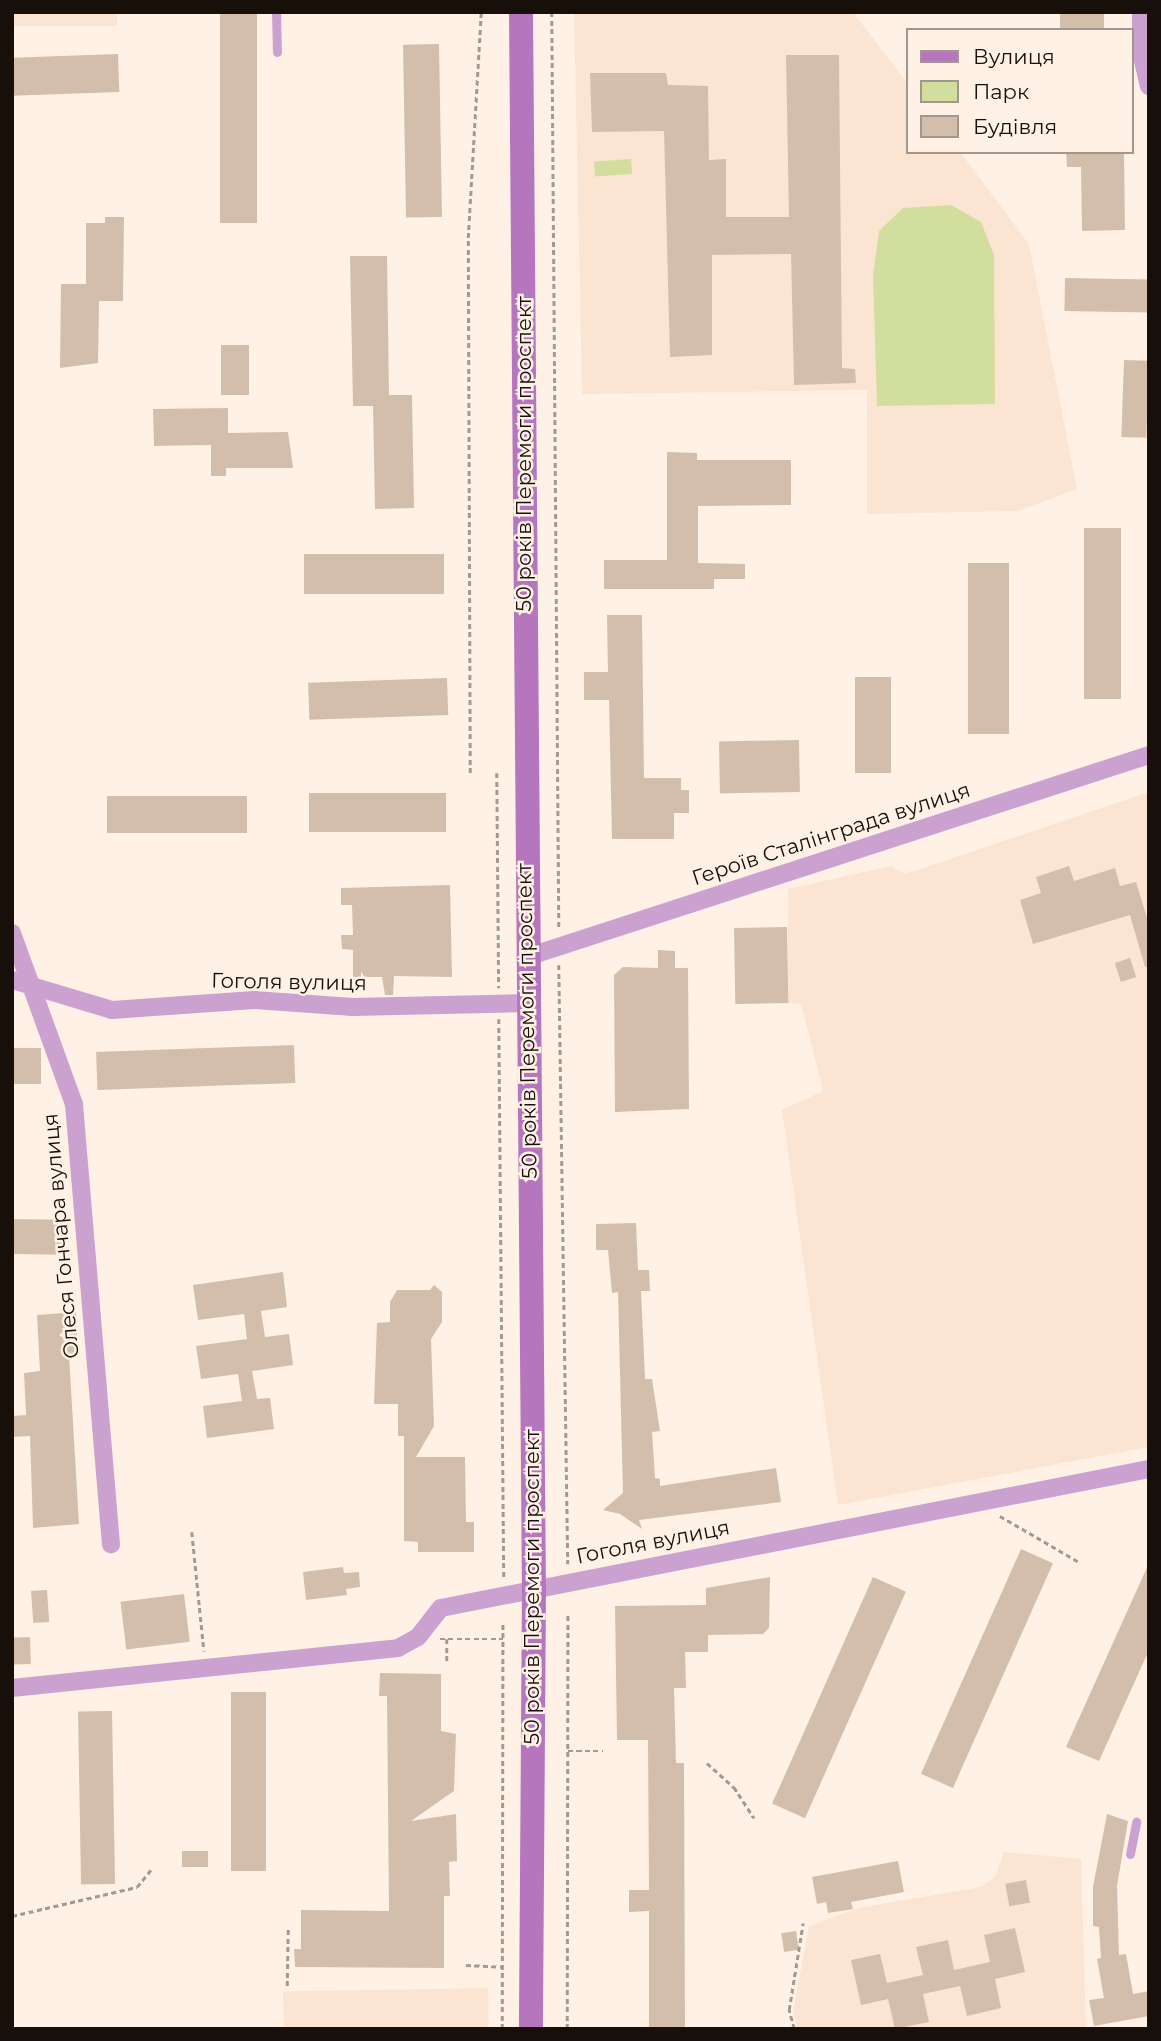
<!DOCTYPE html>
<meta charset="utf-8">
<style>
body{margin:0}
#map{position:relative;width:1161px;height:2041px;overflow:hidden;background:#fff1e6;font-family:Montserrat,sans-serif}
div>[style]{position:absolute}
.built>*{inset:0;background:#fbe5d2;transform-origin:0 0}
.green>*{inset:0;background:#d2de9d;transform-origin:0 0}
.building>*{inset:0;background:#d3beac;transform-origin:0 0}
.path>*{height:2.5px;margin-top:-1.25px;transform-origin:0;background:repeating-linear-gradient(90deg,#a49990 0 5px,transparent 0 8.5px)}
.service>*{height:9px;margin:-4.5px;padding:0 4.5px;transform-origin:4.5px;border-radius:4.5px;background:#cba1d0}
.minor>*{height:18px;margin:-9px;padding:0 9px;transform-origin:9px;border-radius:9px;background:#cba1d0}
.secondary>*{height:24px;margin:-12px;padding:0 12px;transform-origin:12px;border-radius:12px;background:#b576bd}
span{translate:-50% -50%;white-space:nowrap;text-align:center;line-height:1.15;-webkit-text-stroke:5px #fff1e6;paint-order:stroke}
.street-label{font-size:21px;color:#17100a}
.frame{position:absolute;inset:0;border:14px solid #17100a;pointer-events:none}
.legend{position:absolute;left:906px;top:28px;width:228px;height:126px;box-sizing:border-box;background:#fff1e6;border:2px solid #a2978e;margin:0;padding:9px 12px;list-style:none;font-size:21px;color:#17100a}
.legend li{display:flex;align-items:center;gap:14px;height:35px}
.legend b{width:35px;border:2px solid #a2978e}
</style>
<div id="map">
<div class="built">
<div style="left:12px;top:12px;width:105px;height:14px"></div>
<div style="clip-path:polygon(574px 12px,853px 12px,907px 83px,907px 152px,960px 152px,1029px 244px,1077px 489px,1018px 511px,867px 514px,867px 390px,582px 394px)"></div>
<div style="clip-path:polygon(1149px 792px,1149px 1447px,838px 1505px,782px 1110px,823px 1091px,801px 1004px,788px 1003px,788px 889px,891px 866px,905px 874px)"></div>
<div style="clip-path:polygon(1004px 1852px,1081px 1859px,1086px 2029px,798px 2029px,793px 2012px,809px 1926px,858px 1908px,981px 1887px,995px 1877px)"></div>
<div style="left:488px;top:1988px;width:41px;height:205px;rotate:89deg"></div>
</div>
<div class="green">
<div style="left:631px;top:159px;width:15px;height:37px;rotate:86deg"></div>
<div style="clip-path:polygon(951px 205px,981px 222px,994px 255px,995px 404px,877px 406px,873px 276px,879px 231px,903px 208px)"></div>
</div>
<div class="building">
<div style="left:220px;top:12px;width:37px;height:211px"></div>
<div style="left:1060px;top:12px;width:44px;height:18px"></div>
<div style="left:439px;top:44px;width:173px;height:36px;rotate:89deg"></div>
<div style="left:118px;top:54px;width:38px;height:106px;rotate:88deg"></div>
<div style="clip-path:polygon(786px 55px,839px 55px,842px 368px,855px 369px,856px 383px,794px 385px,791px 254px,712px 255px,712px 355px,670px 357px,664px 131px,592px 132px,590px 73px,666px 73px,668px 85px,708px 86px,709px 160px,726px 159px,726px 217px,789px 217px)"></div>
<div style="clip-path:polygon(1066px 152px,1124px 152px,1125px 230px,1082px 231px,1081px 167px,1067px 167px)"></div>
<div style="clip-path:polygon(105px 217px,124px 217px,123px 301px,99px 301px,98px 363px,60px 368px,61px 284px,86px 284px,86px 223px,105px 223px)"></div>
<div style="clip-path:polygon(350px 256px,387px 256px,389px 395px,412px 395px,414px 508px,375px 509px,373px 406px,353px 406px)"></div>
<div style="left:1065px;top:278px;width:84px;height:33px;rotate:1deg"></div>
<div style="left:221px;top:345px;width:28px;height:50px"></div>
<div style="left:1124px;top:360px;width:25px;height:77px;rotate:2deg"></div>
<div style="clip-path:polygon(228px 408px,228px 433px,288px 432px,293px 468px,226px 468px,226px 476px,211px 476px,211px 445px,154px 446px,153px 409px)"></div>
<div style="clip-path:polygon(667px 452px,697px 453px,697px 460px,791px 460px,791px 505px,698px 506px,698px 563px,745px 564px,745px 579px,714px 579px,714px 589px,604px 589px,604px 560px,667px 560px)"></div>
<div style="left:1084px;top:528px;width:37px;height:171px"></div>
<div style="left:444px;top:554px;width:40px;height:140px;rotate:90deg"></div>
<div style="left:968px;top:563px;width:41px;height:171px"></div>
<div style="clip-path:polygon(607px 615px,642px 615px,644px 778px,681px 778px,681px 790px,689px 790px,689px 813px,674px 813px,674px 839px,612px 839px,609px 700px,584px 700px,584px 672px,608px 672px)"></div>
<div style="left:855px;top:677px;width:36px;height:96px"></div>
<div style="left:447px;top:678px;width:37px;height:139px;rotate:88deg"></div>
<div style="left:799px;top:740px;width:52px;height:80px;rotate:89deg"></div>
<div style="left:446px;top:793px;width:39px;height:137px;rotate:90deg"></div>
<div style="left:247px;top:796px;width:37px;height:140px;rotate:90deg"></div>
<div style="clip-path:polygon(1069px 866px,1074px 881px,1115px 868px,1120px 886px,1136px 882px,1149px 924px,1149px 967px,1145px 967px,1130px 915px,1033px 944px,1020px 900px,1041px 893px,1036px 877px)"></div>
<div style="clip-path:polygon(450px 885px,452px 977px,394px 976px,393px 995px,385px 995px,382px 977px,353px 977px,353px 950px,342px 949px,341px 935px,353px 935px,352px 905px,341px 905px,341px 888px)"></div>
<div style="left:787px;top:927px;width:76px;height:53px;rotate:89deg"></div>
<div style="clip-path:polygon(658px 950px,675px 951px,675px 968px,688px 968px,689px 1109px,615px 1112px,614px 975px,623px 967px,658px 968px)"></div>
<div style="left:1130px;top:958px;width:20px;height:16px;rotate:72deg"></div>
<div style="left:294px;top:1045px;width:38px;height:198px;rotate:88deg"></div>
<div style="left:12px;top:1048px;width:29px;height:36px"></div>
<div style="left:12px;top:1219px;width:49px;height:35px;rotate:1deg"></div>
<div style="clip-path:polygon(636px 1223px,638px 1270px,649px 1270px,650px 1291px,641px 1291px,645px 1379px,652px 1379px,660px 1431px,652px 1432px,655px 1478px,660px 1479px,660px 1486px,776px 1468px,781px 1502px,639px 1520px,642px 1529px,620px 1514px,603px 1510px,623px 1493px,618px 1292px,612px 1293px,608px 1250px,596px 1250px,596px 1224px)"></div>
<div style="clip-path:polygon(283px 1272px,287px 1307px,261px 1311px,265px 1337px,289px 1334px,293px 1365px,252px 1371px,257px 1399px,270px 1398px,274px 1429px,207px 1438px,203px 1406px,242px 1401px,238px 1374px,201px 1379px,196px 1346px,247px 1339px,244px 1314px,198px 1320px,193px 1285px)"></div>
<div style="clip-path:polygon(434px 1285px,442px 1292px,442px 1322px,431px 1339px,434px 1426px,416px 1457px,465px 1457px,466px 1522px,474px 1522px,474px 1552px,418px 1552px,418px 1542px,404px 1541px,404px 1436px,398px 1436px,398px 1404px,374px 1404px,377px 1323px,390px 1322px,390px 1302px,397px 1290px,430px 1290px)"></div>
<div style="clip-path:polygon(76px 1312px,78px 1354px,69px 1355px,79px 1524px,33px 1528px,30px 1436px,12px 1437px,12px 1416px,26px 1415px,24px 1373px,40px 1371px,37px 1315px)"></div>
<div style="left:1021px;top:1549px;width:35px;height:246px;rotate:24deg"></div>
<div style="clip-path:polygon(1149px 1563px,1149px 1650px,1099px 1761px,1066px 1747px)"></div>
<div style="clip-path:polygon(343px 1567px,344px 1573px,359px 1572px,360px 1587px,346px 1589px,347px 1595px,306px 1600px,303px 1572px)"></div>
<div style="clip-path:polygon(770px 1577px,769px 1628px,763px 1634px,708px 1635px,708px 1652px,685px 1652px,686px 1688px,674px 1688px,676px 1763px,684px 1763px,685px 2029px,649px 2029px,649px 1911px,629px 1912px,629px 1890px,649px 1890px,648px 1740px,617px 1740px,615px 1606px,706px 1605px,706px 1588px)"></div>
<div style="left:873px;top:1577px;width:36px;height:248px;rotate:24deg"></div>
<div style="left:47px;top:1590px;width:32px;height:16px;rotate:86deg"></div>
<div style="left:184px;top:1594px;width:48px;height:64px;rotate:83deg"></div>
<div style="left:30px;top:1637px;width:27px;height:18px;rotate:88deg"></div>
<div style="clip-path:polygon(380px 1673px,441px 1674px,441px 1731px,456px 1734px,454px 1791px,411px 1821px,456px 1814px,457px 1861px,449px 1862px,450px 1896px,444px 1896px,444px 1968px,295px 1967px,294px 1949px,301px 1949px,301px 1910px,389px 1911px,387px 1696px,379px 1696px)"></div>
<div style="left:231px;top:1692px;width:35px;height:179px"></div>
<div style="left:112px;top:1711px;width:173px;height:34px;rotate:89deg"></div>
<div style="clip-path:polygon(1107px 1814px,1128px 1821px,1117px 1886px,1119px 1955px,1126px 1954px,1133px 1994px,1149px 1991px,1149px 2016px,1094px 2026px,1089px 2000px,1104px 1998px,1097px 1959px,1101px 1958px,1099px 1927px,1093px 1926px,1093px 1887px)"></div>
<div style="left:208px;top:1851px;width:16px;height:26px;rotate:90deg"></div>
<div style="clip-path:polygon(898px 1861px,904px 1892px,851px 1902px,853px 1909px,828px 1913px,826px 1902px,817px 1904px,812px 1877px)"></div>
<div style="left:1026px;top:1880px;width:23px;height:21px;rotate:80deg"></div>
<div style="clip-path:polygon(1015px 1928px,1025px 1972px,995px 1979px,1001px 2008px,967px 2016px,960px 1986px,923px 1994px,929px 2022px,895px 2029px,888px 1999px,861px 2005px,851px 1960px,880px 1954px,887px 1983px,923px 1975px,916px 1947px,948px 1940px,954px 1970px,990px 1962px,984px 1935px)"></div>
<div style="left:796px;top:1931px;width:19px;height:15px;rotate:81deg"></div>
</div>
<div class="path">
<div style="left:552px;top:12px;width:915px;rotate:89.56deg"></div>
<div style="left:470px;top:773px;width:535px;rotate:-90.21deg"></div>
<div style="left:468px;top:238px;width:226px;rotate:-86.7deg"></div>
<div style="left:497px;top:773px;width:215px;rotate:89.5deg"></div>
<div style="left:559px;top:965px;width:599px;rotate:89.14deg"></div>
<div style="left:499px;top:1019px;width:560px;rotate:89.49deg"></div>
<div style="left:1000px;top:1516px;width:91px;rotate:30.2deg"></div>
<div style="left:192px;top:1532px;width:120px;rotate:84.2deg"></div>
<div style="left:440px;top:1639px;width:63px"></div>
<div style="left:447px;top:1639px;width:22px;rotate:90deg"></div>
<div style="left:568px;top:1751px;width:35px"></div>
<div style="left:707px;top:1763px;width:36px;rotate:42deg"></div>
<div style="left:734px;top:1787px;width:37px;rotate:57deg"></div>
<div style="left:12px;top:1916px;width:128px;rotate:-13.1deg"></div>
<div style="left:137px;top:1887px;width:22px;rotate:-51deg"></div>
<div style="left:466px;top:1965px;width:35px;rotate:3deg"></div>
<div style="left:287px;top:1986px;width:59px;rotate:-89deg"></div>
<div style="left:502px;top:2029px;width:408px;rotate:-89.9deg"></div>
<div style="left:567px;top:2029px;width:416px;rotate:-89.9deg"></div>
<div style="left:794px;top:2029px;width:20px;rotate:-105deg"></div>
<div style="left:789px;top:2010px;width:88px;rotate:-80.9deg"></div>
</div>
<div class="service">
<div style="left:276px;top:12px;width:40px;rotate:88.6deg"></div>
<div style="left:1130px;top:1854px;width:33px;rotate:-79deg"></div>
</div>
<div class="minor">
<div style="left:1141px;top:12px;width:40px;rotate:90deg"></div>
<div style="left:1141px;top:52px;width:35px;rotate:77deg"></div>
<div style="left:12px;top:933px;width:182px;rotate:70.1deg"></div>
<div style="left:74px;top:1104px;width:442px;rotate:85.2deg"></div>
<div style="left:527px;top:957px;width:654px;rotate:-17.99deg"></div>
<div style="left:12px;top:980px;width:104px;rotate:16.7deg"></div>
<div style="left:112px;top:1010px;width:142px;rotate:-4deg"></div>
<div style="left:254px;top:1000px;width:99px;rotate:4deg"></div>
<div style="left:353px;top:1007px;width:174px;rotate:-1.3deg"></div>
<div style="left:12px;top:1688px;width:388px;rotate:-5.9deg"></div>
<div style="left:398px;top:1648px;width:23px;rotate:-29deg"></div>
<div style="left:418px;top:1637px;width:37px;rotate:-52deg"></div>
<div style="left:441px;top:1608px;width:722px;rotate:-11.11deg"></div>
</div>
<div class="secondary">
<div style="left:521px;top:12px;width:1576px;rotate:89.53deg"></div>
<div style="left:534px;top:1588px;width:441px;rotate:90.4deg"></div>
</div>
<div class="street-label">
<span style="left:524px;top:454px;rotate:-90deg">50 років Перемоги проспект</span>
<span style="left:831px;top:834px;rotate:-18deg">Героїв Сталінграда вулиця</span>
<span style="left:289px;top:982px;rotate:1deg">Гоголя вулиця</span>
<span style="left:527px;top:1021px;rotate:-91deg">50 років Перемоги проспект</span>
<span style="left:61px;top:1236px;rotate:-95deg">Олеся Гончара вулиця</span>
<span style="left:653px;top:1542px;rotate:-11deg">Гоголя вулиця</span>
<span style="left:532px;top:1587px;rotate:-90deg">50 років Перемоги проспект</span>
</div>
<div class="frame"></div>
<ul class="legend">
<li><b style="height:9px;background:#b576bd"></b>Вулиця</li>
<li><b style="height:19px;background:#d2de9d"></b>Парк</li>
<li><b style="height:19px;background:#d3beac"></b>Будівля</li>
</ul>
</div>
